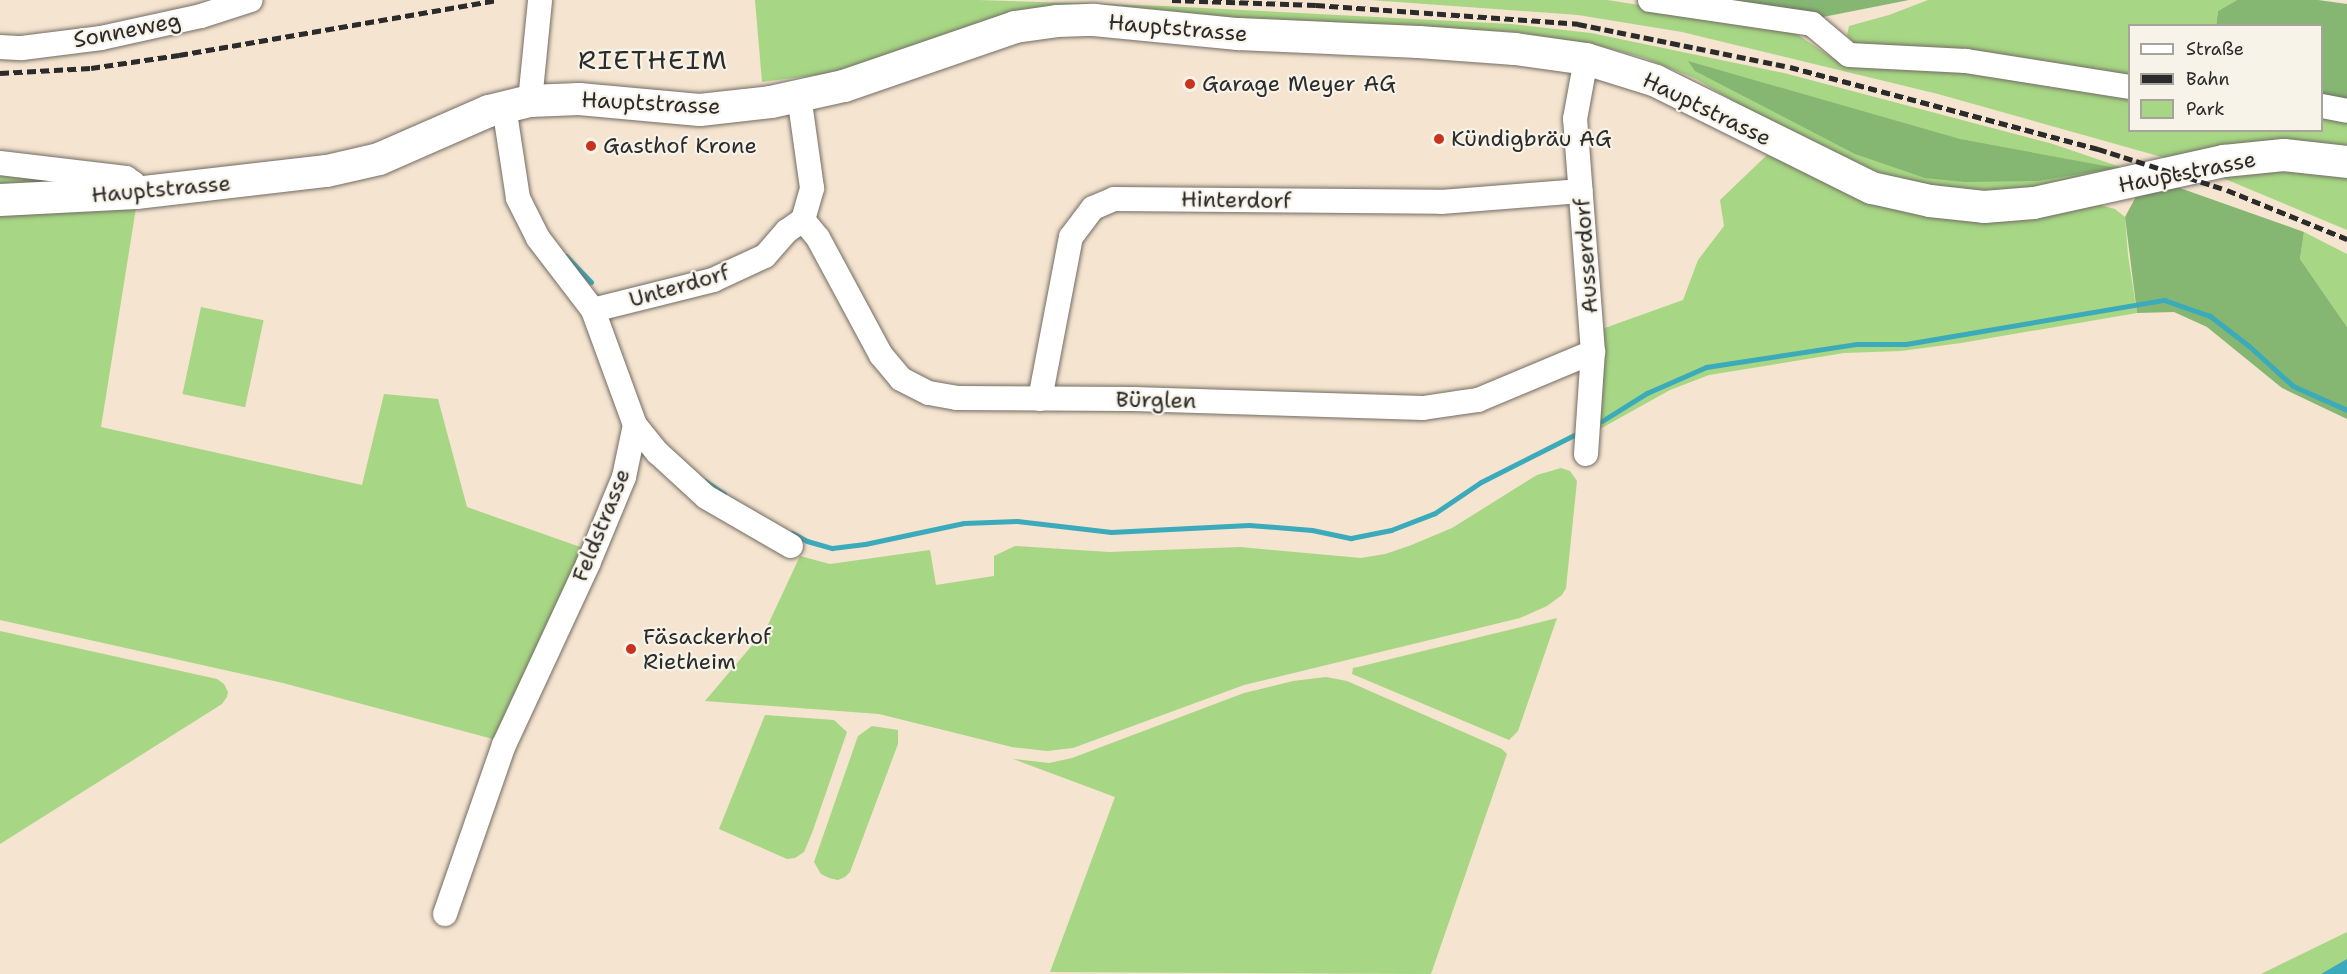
<!DOCTYPE html>
<meta charset="utf-8">
<style>
body{margin:0}
#map{position:relative;width:2347px;height:974px;overflow:hidden;background:#f5e4cf;font-family:"Shantell Sans",sans-serif}
div>[style]{position:absolute}
.green>*{inset:0;background:#a7d684;transform-origin:0 0}
.forest>*{inset:0;background:#85b772}
.water>*{inset:0;background:#3baaba}
.stream>*{height:5px;margin:-2.5px;padding:0 2.5px;transform-origin:2.5px;border-radius:2.5px;background:#3baaba}
.roads{filter:drop-shadow(0 0 2px #726c64) drop-shadow(0 0 2px #726c64)}
.minor>*{height:24px;margin:-12px;padding:0 12px;transform-origin:12px;border-radius:12px;background:#fff}
.major>*{height:32px;margin:-16px;padding:0 16px;transform-origin:16px;border-radius:16px;background:#fff}
.rail>*{height:4.5px;margin-top:-2.25px;transform-origin:0;background:repeating-linear-gradient(90deg,#2b2b2b 0 9px,transparent 0 13.5px)}
.dots>*{width:16px;height:16px;translate:-50% -50%;box-sizing:border-box;border:3px solid #f7f3e8;border-radius:50%}
span{translate:-50% -50%;white-space:nowrap;text-align:center;line-height:1.15;-webkit-text-stroke:4.5px #f7f3e8;paint-order:stroke}
.street-label{font-size:22px;color:#2b2b2b}
.poi-label{font-size:22px;color:#2b2b2b}
.left{translate:0 -50%;text-align:left}
.quarter-label{font-size:26px;color:#2b2b2b;letter-spacing:1.5px}
.legend{position:absolute;left:2128px;top:24px;width:195px;height:108px;box-sizing:border-box;background:#f7f3e8;border:2px solid #a5a39c;margin:0;padding:8px 10px;list-style:none;font-size:18px;color:#2b2b2b}
.legend li{display:flex;align-items:center;gap:12px;height:30px}
.legend b{width:30px;border:2px solid #a5a39c}
</style>
<div id="map">
<div class="green">
<div style="clip-path:polygon(755px 0,978px 0,1164px 6px,1511px 24px,1591px 33px,1784px 73px,2053px 144px,2132px 171px,2104px 178px,1982px 194px,1871px 175px,1787px 133px,1696px 79px,1645px 58px,1592px 44px,1513px 32px,1062px 10px,825px 74px,762px 82px)"></div>
<div style="clip-path:polygon(1370px 0,1607px 0,1774px 26px,1795px 33px,1840px 63px,1890px 62px,2129px 95px,2130px 130px,2322px 130px,2322px 114px,2347px 119px,2347px 150px,2176px 161px,1938px 94px,1682px 32px,1578px 15px)"></div>
<div style="clip-path:polygon(1928px 0,2237px 0,2218px 11px,2216px 25px,2130px 26px,2129px 79px,1856px 45px,1847px 35px,1849px 26px,1889px 15px)"></div>
<div style="clip-path:polygon(1767px 155px,1870px 197px,2093px 203px,2115px 209px,2125px 217px,2128px 255px,2137px 313px,1961px 343px,1901px 351px,1844px 353px,1709px 375px,1670px 390px,1598px 430px,1602px 329px,1683px 300px,1698px 260px,1724px 226px,1720px 200px)"></div>
<div style="clip-path:polygon(2259px 167px,2347px 173px,2347px 230px,2218px 176px)"></div>
<div style="clip-path:polygon(0 171px,105px 177px,0 188px)"></div>
<div style="clip-path:polygon(136px 208px,101px 427px,362px 485px,384px 394px,438px 399px,467px 507px,586px 549px,493px 739px,283px 683px,0 620px,0 213px)"></div>
<div style="clip-path:polygon(2304px 232px,2347px 254px,2347px 327px,2300px 259px)"></div>
<div style="left:201px;top:307px;width:64px;height:89px;rotate:12deg"></div>
<div style="clip-path:polygon(1561px 468px,1570px 471px,1577px 481px,1566px 588px,1562px 595px,1547px 606px,1520px 618px,1244px 685px,1073px 748px,1047px 751px,1012px 747px,879px 714px,705px 701px,766px 629px,800px 556px,830px 564px,930px 550px,936px 585px,994px 576px,994px 556px,1015px 546px,1109px 552px,1240px 547px,1361px 558px,1385px 554px,1409px 546px,1452px 528px,1537px 475px)"></div>
<div style="clip-path:polygon(1557px 618px,1518px 731px,1509px 740px,1352px 674px,1353px 668px,1358px 667px)"></div>
<div style="clip-path:polygon(0 631px,217px 679px,224px 684px,228px 692px,227px 697px,222px 704px,0 844px)"></div>
<div style="clip-path:polygon(1326px 677px,1347px 681px,1502px 749px,1507px 754px,1431px 974px,1050px 972px,1115px 797px,1013px 759px,1049px 763px,1072px 758px,1244px 693px,1293px 681px)"></div>
<div style="clip-path:polygon(765px 715px,834px 720px,847px 732px,812px 833px,804px 852px,795px 858px,787px 859px,719px 829px)"></div>
<div style="clip-path:polygon(872px 726px,898px 730px,898px 744px,850px 872px,845px 877px,838px 880px,829px 878px,821px 874px,814px 862px,858px 736px)"></div>
<div style="clip-path:polygon(2347px 932px,2347px 974px,2261px 974px)"></div>
</div>
<div class="forest">
<div style="clip-path:polygon(1705px 0,1909px 0,1818px 18px)"></div>
<div style="clip-path:polygon(2237px 0,2318px 0,2347px 4px,2347px 105px,2322px 101px,2322px 26px,2216px 26px,2218px 11px)"></div>
<div style="clip-path:polygon(1688px 61px,1960px 139px,2116px 168px,2038px 181px,1965px 182px,1925px 178px,1855px 154px,1695px 71px)"></div>
<div style="clip-path:polygon(2177px 187px,2304px 232px,2300px 259px,2347px 327px,2347px 419px,2282px 388px,2207px 327px,2174px 312px,2137px 313px,2125px 217px,2140px 189px)"></div>
</div>
<div class="water">
<div style="clip-path:polygon(2347px 959px,2347px 974px,2321px 974px)"></div>
</div>
<div class="stream">
<div style="left:566px;top:256px;width:36px;rotate:46deg"></div>
<div style="left:1602px;top:421px;width:53px;rotate:-31.9deg"></div>
<div style="left:1647px;top:393px;width:64px;rotate:-23.8deg"></div>
<div style="left:1706px;top:367px;width:153px;rotate:-8.7deg"></div>
<div style="left:1857px;top:344px;width:49px"></div>
<div style="left:1906px;top:344px;width:262px;rotate:-9.7deg"></div>
<div style="left:2164px;top:300px;width:49px;rotate:19.2deg"></div>
<div style="left:2210px;top:316px;width:49px;rotate:37.6deg"></div>
<div style="left:2249px;top:346px;width:59px;rotate:42.3deg"></div>
<div style="left:2293px;top:386px;width:59px;rotate:24deg"></div>
<div style="left:705px;top:481px;width:23px;rotate:34deg"></div>
<div style="left:792px;top:533px;width:17px;rotate:28deg"></div>
<div style="left:807px;top:541px;width:26px;rotate:16deg"></div>
<div style="left:832px;top:548px;width:33px;rotate:-7deg"></div>
<div style="left:865px;top:544px;width:101px;rotate:-12deg"></div>
<div style="left:964px;top:523px;width:53px;rotate:-2.2deg"></div>
<div style="left:1017px;top:521px;width:95px;rotate:6.7deg"></div>
<div style="left:1111px;top:532px;width:138px;rotate:-2.9deg"></div>
<div style="left:1249px;top:525px;width:63px;rotate:4.5deg"></div>
<div style="left:1312px;top:530px;width:40px;rotate:12deg"></div>
<div style="left:1351px;top:538px;width:41px;rotate:-11.3deg"></div>
<div style="left:1391px;top:530px;width:47px;rotate:-21.1deg"></div>
<div style="left:1435px;top:513px;width:55px;rotate:-34deg"></div>
<div style="left:1481px;top:482px;width:111px;rotate:-26.8deg"></div>
</div>
<div class="roads">
<div class="minor">
<div style="left:1650px;top:0;width:164px;rotate:8.4deg"></div>
<div style="left:1812px;top:24px;width:48px;rotate:40deg"></div>
<div style="left:1849px;top:55px;width:117px;rotate:2.9deg"></div>
<div style="left:1966px;top:61px;width:166px;rotate:9deg"></div>
<div style="left:0;top:47px;width:22px;rotate:3deg"></div>
<div style="left:22px;top:48px;width:80px;rotate:-7.2deg"></div>
<div style="left:101px;top:38px;width:102px;rotate:-12.4deg"></div>
<div style="left:201px;top:16px;width:52px;rotate:-17.7deg"></div>
<div style="left:530px;top:101px;width:101px;rotate:-84.3deg"></div>
<div style="left:2322px;top:106px;width:25px;rotate:11deg"></div>
<div style="left:0;top:163px;width:127px;rotate:6.8deg"></div>
<div style="left:126px;top:178px;width:9px;rotate:36deg"></div>
<div style="left:133px;top:183px;width:10px;rotate:73deg"></div>
<div style="left:803px;top:220px;width:23px;rotate:50deg"></div>
<div style="left:818px;top:238px;width:133px;rotate:61.7deg"></div>
<div style="left:881px;top:355px;width:31px;rotate:50deg"></div>
<div style="left:901px;top:379px;width:31px;rotate:27deg"></div>
<div style="left:929px;top:393px;width:28px;rotate:10deg"></div>
<div style="left:957px;top:398px;width:176px;rotate:0.3deg"></div>
<div style="left:1133px;top:399px;width:290px;rotate:1.8deg"></div>
<div style="left:1423px;top:408px;width:56px;rotate:-8.3deg"></div>
<div style="left:1478px;top:400px;width:125px;rotate:-22.7deg"></div>
<div style="left:593px;top:310px;width:124px;rotate:-14deg"></div>
<div style="left:713px;top:280px;width:57px;rotate:-24.8deg"></div>
<div style="left:765px;top:256px;width:33px;rotate:-49deg"></div>
<div style="left:787px;top:231px;width:19px;rotate:-35deg"></div>
<div style="left:803px;top:220px;width:33px;rotate:-74deg"></div>
<div style="left:812px;top:188px;width:93px;rotate:-98deg"></div>
<div style="left:1040px;top:399px;width:165px;rotate:-79.2deg"></div>
<div style="left:1071px;top:237px;width:36px;rotate:-53deg"></div>
<div style="left:1093px;top:208px;width:23px;rotate:-23deg"></div>
<div style="left:1114px;top:199px;width:327px;rotate:0.5deg"></div>
<div style="left:1441px;top:202px;width:140px;rotate:-4.5deg"></div>
<div style="left:635px;top:425px;width:36px;rotate:51deg"></div>
<div style="left:658px;top:453px;width:65px;rotate:42.5deg"></div>
<div style="left:706px;top:497px;width:98px;rotate:30deg"></div>
<div style="left:1586px;top:454px;width:102px;rotate:-86.1deg"></div>
<div style="left:1593px;top:352px;width:234px;rotate:-94.4deg"></div>
<div style="left:1575px;top:119px;width:61px;rotate:-79.6deg"></div>
<div style="left:445px;top:914px;width:179px;rotate:-70.8deg"></div>
<div style="left:504px;top:745px;width:200px;rotate:-65.1deg"></div>
<div style="left:588px;top:564px;width:94px;rotate:-67.5deg"></div>
<div style="left:624px;top:477px;width:53px;rotate:-78.1deg"></div>
<div style="left:635px;top:425px;width:122px;rotate:-110.1deg"></div>
<div style="left:593px;top:310px;width:91px;rotate:-127.4deg"></div>
<div style="left:538px;top:238px;width:45px;rotate:-116.6deg"></div>
<div style="left:518px;top:198px;width:93px;rotate:-98.7deg"></div>
</div>
<div class="major">
<div style="left:0;top:200px;width:136px;rotate:-2.9deg"></div>
<div style="left:136px;top:193px;width:192px;rotate:-6.6deg"></div>
<div style="left:327px;top:171px;width:53px;rotate:-13deg"></div>
<div style="left:379px;top:159px;width:120px;rotate:-23.6deg"></div>
<div style="left:489px;top:111px;width:42px;rotate:-13.7deg"></div>
<div style="left:530px;top:101px;width:49px;rotate:-2.3deg"></div>
<div style="left:579px;top:99px;width:121px;rotate:5.2deg"></div>
<div style="left:700px;top:110px;width:71px;rotate:-6.4deg"></div>
<div style="left:771px;top:102px;width:75px;rotate:-12.4deg"></div>
<div style="left:844px;top:86px;width:181px;rotate:-19deg"></div>
<div style="left:1015px;top:27px;width:42px;rotate:-8.1deg"></div>
<div style="left:1057px;top:21px;width:37px;rotate:-2deg"></div>
<div style="left:1094px;top:20px;width:145px;rotate:5.6deg"></div>
<div style="left:1238px;top:34px;width:181px;rotate:2.5deg"></div>
<div style="left:1419px;top:42px;width:96px;rotate:4.2deg"></div>
<div style="left:1515px;top:49px;width:72px;rotate:8deg"></div>
<div style="left:1586px;top:59px;width:73px;rotate:17.4deg"></div>
<div style="left:1656px;top:81px;width:241px;rotate:26.4deg"></div>
<div style="left:1872px;top:188px;width:59px;rotate:12.6deg"></div>
<div style="left:1930px;top:201px;width:54px;rotate:6.3deg"></div>
<div style="left:1984px;top:207px;width:50px;rotate:-4.6deg"></div>
<div style="left:2034px;top:203px;width:195px;rotate:-12.5deg"></div>
<div style="left:2224px;top:161px;width:60px;rotate:-5.7deg"></div>
<div style="left:2284px;top:155px;width:63px;rotate:6.3deg"></div>
</div>
</div>
<div class="rail">
<div style="left:1172px;top:0;width:144px;rotate:2deg"></div>
<div style="left:1316px;top:5px;width:263px;rotate:4.1deg"></div>
<div style="left:1578px;top:24px;width:216px;rotate:11.5deg"></div>
<div style="left:1790px;top:67px;width:319px;rotate:14.9deg"></div>
<div style="left:2098px;top:149px;width:135px;rotate:17.6deg"></div>
<div style="left:2227px;top:190px;width:130px;rotate:22.2deg"></div>
<div style="left:0;top:73px;width:91px;rotate:-3.1deg"></div>
<div style="left:91px;top:68px;width:89px;rotate:-8.4deg"></div>
<div style="left:179px;top:55px;width:323px;rotate:-9.8deg"></div>
</div>
<div class="dots">
<div style="left:1190px;top:84px;background:#c8321e"></div>
<div style="left:1439px;top:139px;background:#c8321e"></div>
<div style="left:591px;top:146px;background:#c8321e"></div>
<div style="left:631px;top:649px;background:#c8321e"></div>
</div>
<div class="street-label">
<span style="left:1178px;top:28px;rotate:5deg">Hauptstrasse</span>
<span style="left:127px;top:30px;rotate:-11deg">Sonneweg</span>
<span style="left:651px;top:103px;rotate:3deg">Hauptstrasse</span>
<span style="left:1707px;top:109px;rotate:26deg">Hauptstrasse</span>
<span style="left:2187px;top:172px;rotate:-11deg">Hauptstrasse</span>
<span style="left:161px;top:189px;rotate:-5deg">Hauptstrasse</span>
<span style="left:1236px;top:200px;rotate:1deg">Hinterdorf</span>
<span style="left:1586px;top:256px;rotate:-94deg">Ausserdorf</span>
<span style="left:679px;top:286px;rotate:-16deg">Unterdorf</span>
<span style="left:1156px;top:400px;rotate:1deg">Bürglen</span>
<span style="left:601px;top:525px;rotate:-68deg">Feldstrasse</span>
</div>
<div class="poi-label">
<span class="left" style="left:1202px;top:84px">Garage Meyer AG</span>
<span class="left" style="left:1451px;top:139px">Kündigbräu AG</span>
<span class="left" style="left:603px;top:146px">Gasthof Krone</span>
<span class="left" style="left:643px;top:649px">Fäsackerhof<br>Rietheim</span>
</div>
<div class="quarter-label">
<span style="left:653px;top:60px">RIETHEIM</span>
</div>
<ul class="legend">
<li><b style="height:8px;background:#fff"></b>Straße</li>
<li><b style="height:8px;background:#2b2b2b"></b>Bahn</li>
<li><b style="height:16px;background:#a7d684"></b>Park</li>
</ul>
</div>
